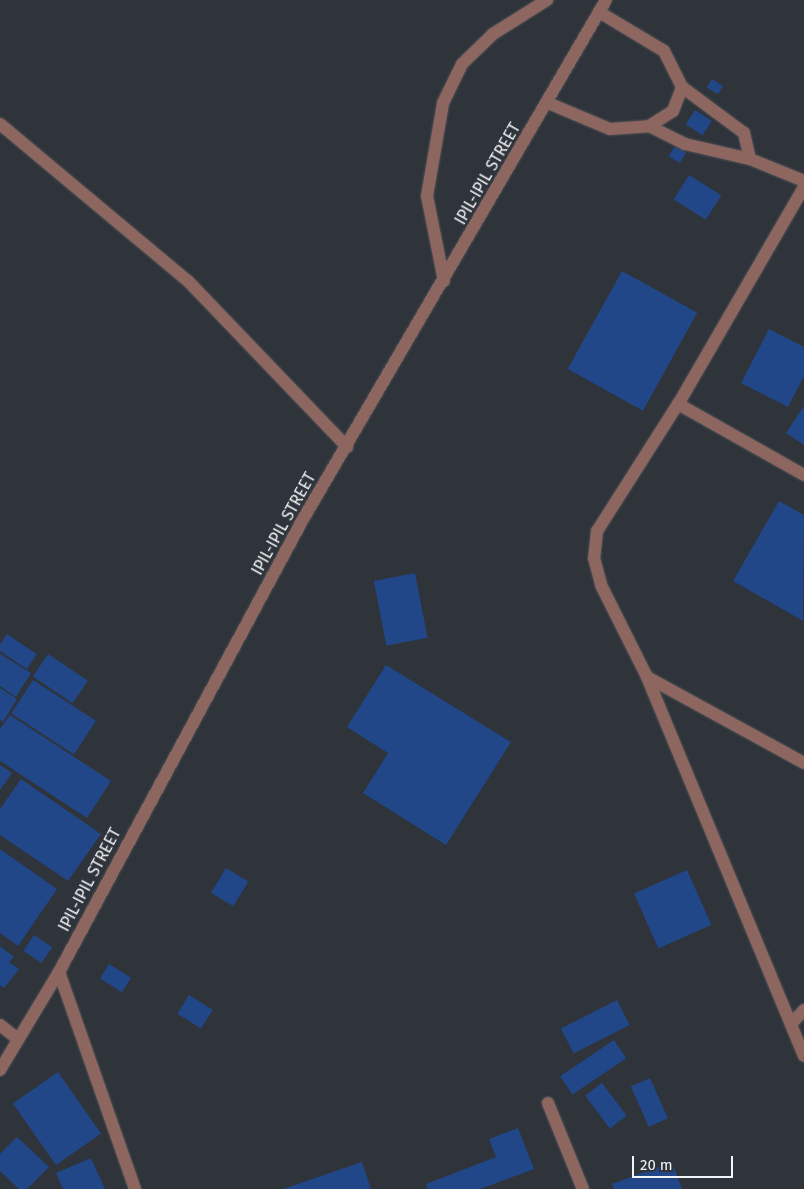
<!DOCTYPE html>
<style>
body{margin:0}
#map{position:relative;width:804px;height:1189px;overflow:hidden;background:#2f333a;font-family:"Fira Sans",sans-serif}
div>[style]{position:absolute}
.building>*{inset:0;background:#224788;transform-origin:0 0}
.roads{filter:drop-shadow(0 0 1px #4e5258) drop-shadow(0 0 1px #4e5258)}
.service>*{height:12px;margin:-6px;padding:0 6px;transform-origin:6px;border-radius:6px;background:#8d665f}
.minor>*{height:12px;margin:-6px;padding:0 6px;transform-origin:6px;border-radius:6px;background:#8d665f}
.tertiary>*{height:12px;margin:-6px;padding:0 6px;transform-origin:6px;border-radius:6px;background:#8d665f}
span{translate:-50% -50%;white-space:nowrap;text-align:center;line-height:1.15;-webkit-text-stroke:4px #2f333a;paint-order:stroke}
.street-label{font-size:16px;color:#f1f4f8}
.scale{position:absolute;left:632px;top:1156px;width:101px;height:22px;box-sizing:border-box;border:2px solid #f1f4f8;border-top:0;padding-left:6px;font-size:15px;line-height:18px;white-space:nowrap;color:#f1f4f8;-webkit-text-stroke:4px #2f333a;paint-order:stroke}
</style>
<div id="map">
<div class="building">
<div style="left:712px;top:79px;width:13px;height:10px;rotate:32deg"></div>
<div style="left:695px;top:110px;width:20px;height:17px;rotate:33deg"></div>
<div style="left:675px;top:146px;width:13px;height:12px;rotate:32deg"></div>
<div style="left:689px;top:175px;width:38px;height:29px;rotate:32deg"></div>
<div style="left:622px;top:271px;width:86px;height:112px;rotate:29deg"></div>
<div style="clip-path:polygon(769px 329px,804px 347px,804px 376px,788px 407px,741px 383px)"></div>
<div style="clip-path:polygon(804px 406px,804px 445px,786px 433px)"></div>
<div style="clip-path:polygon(779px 501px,804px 515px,803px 621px,733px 581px)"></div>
<div style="left:415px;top:573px;width:66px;height:42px;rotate:79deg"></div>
<div style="left:7px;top:634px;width:36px;height:18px;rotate:34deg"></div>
<div style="clip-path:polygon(0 654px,31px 673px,16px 697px,0 686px)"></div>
<div style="left:48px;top:654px;width:48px;height:27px;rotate:34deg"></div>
<div style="clip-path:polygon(386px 665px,511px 742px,446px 845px,363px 793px,388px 753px,347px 727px)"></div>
<div style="left:33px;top:680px;width:75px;height:40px;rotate:33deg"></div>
<div style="clip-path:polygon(0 688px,17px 699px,3px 722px,0 720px)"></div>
<div style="clip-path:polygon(10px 715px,111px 781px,87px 818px,0 761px,0 729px)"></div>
<div style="clip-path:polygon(0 765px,12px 773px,0 790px)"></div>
<div style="clip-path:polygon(21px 779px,101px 834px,68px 881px,0 835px,0 809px)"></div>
<div style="clip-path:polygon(0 849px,57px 889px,18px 946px,0 933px)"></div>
<div style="left:226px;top:868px;width:26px;height:29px;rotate:31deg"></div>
<div style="left:687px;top:870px;width:60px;height:58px;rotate:66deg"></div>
<div style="left:34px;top:935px;width:22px;height:19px;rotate:34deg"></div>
<div style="clip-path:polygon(0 946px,14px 957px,9px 962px,19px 969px,4px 988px,0 985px)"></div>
<div style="left:109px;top:964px;width:26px;height:17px;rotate:32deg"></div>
<div style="left:189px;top:995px;width:28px;height:22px;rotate:32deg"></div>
<div style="left:617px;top:1000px;width:28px;height:63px;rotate:63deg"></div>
<div style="left:614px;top:1040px;width:22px;height:65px;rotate:56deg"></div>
<div style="left:58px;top:1072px;width:75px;height:55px;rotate:55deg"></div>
<div style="left:650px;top:1078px;width:44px;height:21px;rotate:66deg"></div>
<div style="left:602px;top:1083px;width:41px;height:21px;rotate:53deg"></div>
<div style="clip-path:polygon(518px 1128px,534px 1169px,480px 1189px,428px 1189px,426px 1184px,496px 1157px,489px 1139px)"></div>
<div style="clip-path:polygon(17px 1137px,49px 1167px,27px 1189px,19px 1189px,0 1171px,0 1154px)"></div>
<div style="clip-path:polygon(91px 1158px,105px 1189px,63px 1189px,56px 1173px)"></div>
<div style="clip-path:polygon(362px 1162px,371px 1189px,283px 1189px)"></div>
<div style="clip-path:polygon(672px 1162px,682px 1189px,614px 1189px,612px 1184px)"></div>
</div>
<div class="roads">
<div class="service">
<div style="left:0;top:124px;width:245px;rotate:39.9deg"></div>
<div style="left:188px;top:281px;width:230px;rotate:46.2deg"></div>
<div style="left:444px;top:281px;width:87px;rotate:-101.3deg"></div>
<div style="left:427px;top:196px;width:94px;rotate:-80.2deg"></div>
<div style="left:443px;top:103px;width:43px;rotate:-64deg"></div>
<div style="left:462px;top:64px;width:43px;rotate:-44.1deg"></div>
<div style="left:493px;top:34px;width:64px;rotate:-32.2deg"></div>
</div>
<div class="minor">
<div style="left:548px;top:103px;width:67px;rotate:22.8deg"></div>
<div style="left:610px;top:129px;width:39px;rotate:-4deg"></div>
<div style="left:649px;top:126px;width:28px;rotate:-32deg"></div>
<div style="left:673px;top:111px;width:26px;rotate:-69deg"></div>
<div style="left:682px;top:87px;width:40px;rotate:-116.6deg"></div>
<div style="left:664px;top:51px;width:76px;rotate:-149deg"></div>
<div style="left:649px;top:126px;width:40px;rotate:26.6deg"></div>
<div style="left:685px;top:144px;width:67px;rotate:13deg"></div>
<div style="left:750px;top:159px;width:27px;rotate:-103deg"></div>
<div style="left:744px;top:133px;width:77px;rotate:-143.4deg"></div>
<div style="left:750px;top:159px;width:58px;rotate:22.2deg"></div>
<div style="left:804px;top:187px;width:251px;rotate:120.1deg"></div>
<div style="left:678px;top:404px;width:151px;rotate:122.5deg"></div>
<div style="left:597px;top:531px;width:27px;rotate:96deg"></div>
<div style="left:594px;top:558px;width:28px;rotate:75deg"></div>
<div style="left:601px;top:585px;width:103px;rotate:63.4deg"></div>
<div style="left:647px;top:677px;width:410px;rotate:67.5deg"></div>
<div style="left:678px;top:404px;width:145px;rotate:29.4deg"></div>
<div style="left:647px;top:677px;width:179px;rotate:28.7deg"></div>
<div style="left:59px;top:972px;width:230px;rotate:70.7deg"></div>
<div style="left:791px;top:1024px;width:19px;rotate:-47deg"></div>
<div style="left:0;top:1025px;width:23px;rotate:38deg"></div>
<div style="left:548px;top:1103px;width:93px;rotate:67.9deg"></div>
</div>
<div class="tertiary">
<div style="left:0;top:1070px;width:114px;rotate:-59deg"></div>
<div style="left:59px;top:972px;width:512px;rotate:-61.68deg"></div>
<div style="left:302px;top:521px;width:603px;rotate:-59.74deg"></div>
</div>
</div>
<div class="street-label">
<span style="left:488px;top:174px;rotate:-60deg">IPIL-IPIL STREET</span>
<span style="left:284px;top:524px;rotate:-61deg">IPIL-IPIL STREET</span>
<span style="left:90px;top:880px;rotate:-62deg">IPIL-IPIL STREET</span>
</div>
<div class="scale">20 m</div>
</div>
